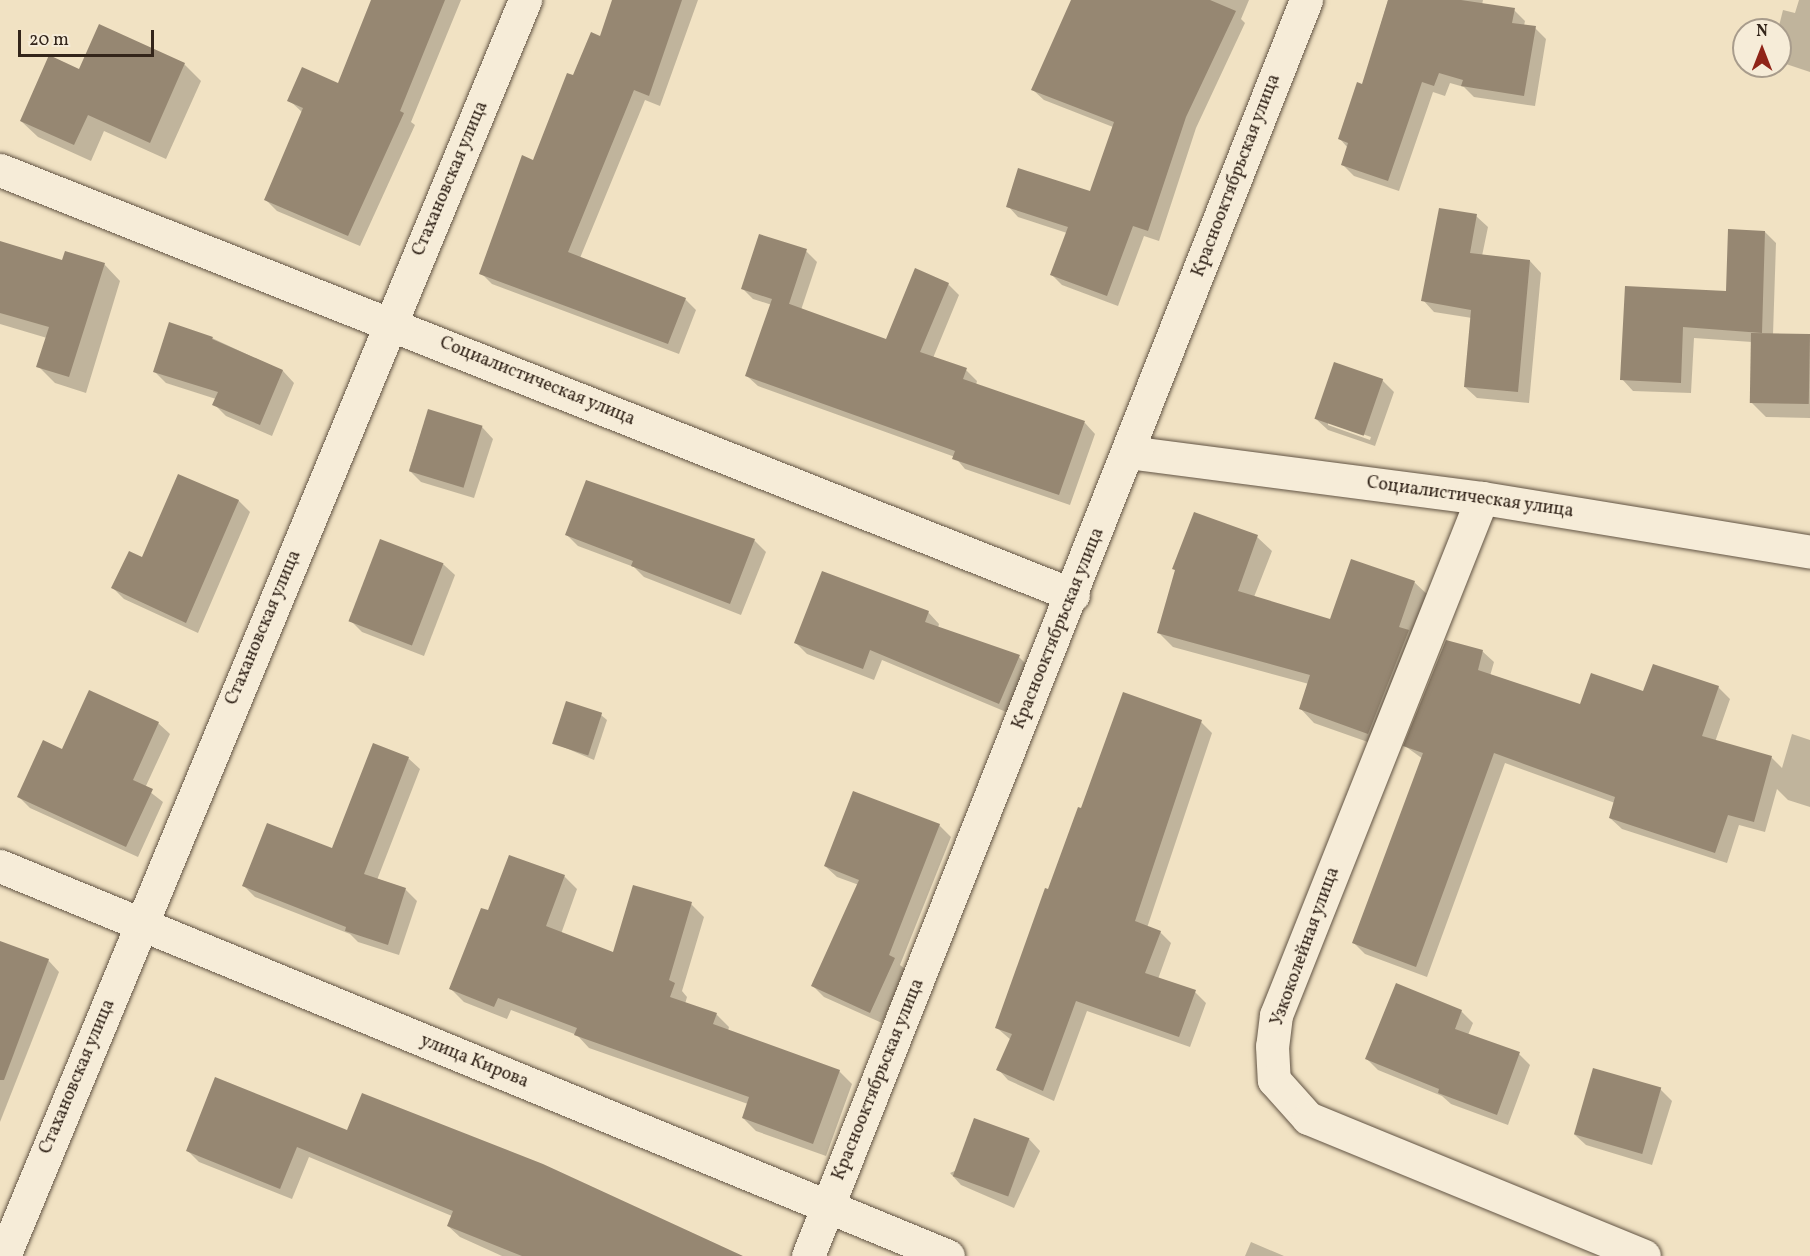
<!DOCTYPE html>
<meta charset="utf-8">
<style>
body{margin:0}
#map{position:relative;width:1810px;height:1256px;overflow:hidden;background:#f1e2c3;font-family:Vollkorn,serif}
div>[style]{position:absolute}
.shadow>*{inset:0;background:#0003}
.building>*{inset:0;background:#968772;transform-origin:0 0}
.roads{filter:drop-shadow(0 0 2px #625444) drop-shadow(0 0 2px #625444)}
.minor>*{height:33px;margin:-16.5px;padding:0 16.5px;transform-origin:16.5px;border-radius:16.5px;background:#f6ecd8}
span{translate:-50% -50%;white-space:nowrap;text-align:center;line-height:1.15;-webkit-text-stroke:4.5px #f6ecd8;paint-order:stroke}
.street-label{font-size:18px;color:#33251a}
.north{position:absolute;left:1732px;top:18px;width:60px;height:60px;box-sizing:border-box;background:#f6ecd8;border:2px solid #a89c8c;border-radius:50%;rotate:0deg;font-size:16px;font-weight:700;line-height:24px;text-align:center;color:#33251a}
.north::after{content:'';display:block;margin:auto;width:21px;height:27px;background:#8f2418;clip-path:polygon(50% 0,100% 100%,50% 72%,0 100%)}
.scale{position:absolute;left:18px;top:30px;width:136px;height:27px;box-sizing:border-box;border:3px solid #33251a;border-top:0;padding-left:8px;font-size:18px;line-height:21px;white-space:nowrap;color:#33251a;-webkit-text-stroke:4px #f6ecd8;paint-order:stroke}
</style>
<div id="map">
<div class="shadow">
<div style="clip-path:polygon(373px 0,461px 0,411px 122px,415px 125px,360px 246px,277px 211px,266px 200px,303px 113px,289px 100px,339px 85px)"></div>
<div style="clip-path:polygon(615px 0,698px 0,660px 106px,645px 100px,580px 258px,685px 299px,696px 310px,679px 354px,492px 284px,481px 273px,574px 77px,600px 38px)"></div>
<div style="clip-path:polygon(1072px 0,1249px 0,1241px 19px,1245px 23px,1196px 128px,1159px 241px,1144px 236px,1118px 306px,1062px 285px,1052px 275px,1067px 233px,1018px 217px,1008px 206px,1091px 193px,1113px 127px,1044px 100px,1033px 90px)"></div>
<div style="clip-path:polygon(1388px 0,1483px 0,1482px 5px,1514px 10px,1525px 21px,1524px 26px,1535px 28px,1546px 39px,1535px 106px,1474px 97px,1464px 87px,1450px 83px,1445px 96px,1433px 92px,1399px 191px,1354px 176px,1343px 165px,1348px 148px,1340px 139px,1363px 86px)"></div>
<div style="clip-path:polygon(1799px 0,1810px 0,1810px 72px,1780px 62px,1778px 30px,1783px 10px,1795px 13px)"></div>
<div style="clip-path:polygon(184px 64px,201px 81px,166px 159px,104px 131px,91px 161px,38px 137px,21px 121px,80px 71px)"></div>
<div style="clip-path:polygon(1476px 216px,1488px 227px,1482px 256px,1530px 261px,1541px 273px,1529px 403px,1477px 398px,1465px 387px,1472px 318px,1434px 312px,1423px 300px)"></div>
<div style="clip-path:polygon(1765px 232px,1776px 243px,1773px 335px,1810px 335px,1810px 418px,1766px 417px,1751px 402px,1752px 342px,1694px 338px,1691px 393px,1633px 391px,1622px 379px,1626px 287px,1727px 293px)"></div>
<div style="clip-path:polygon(0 243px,63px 262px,104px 264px,120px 281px,86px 393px,55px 383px,38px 366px,47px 338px,0 324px)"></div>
<div style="clip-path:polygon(806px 251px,817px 262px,801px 310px,887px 341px,948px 284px,959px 295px,933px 358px,966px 370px,977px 381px,976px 385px,1085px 423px,1095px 434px,1070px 505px,965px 469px,955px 457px,758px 386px,747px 376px,772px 305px,753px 299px,742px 288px)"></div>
<div style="clip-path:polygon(212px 338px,283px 371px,294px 383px,272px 436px,226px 416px,214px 404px,216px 399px,166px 383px,155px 372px)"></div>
<div style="clip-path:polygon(evenodd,1382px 380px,1394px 392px,1375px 446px,1328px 430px,1316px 419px,1382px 380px,1328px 422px,1371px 437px,1370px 440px,1328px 425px,1328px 422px)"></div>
<div style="clip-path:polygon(429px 410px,482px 427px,493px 439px,474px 498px,421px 482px,409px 470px)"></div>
<div style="clip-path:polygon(178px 476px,239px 501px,250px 512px,198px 633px,124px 599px,113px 588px,143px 560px)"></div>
<div style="clip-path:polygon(567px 535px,754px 540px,766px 552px,741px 615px,644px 577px,634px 567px,578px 546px)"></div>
<div style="clip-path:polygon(1257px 537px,1272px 551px,1254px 597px,1331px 621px,1414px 582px,1429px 596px,1382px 747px,1314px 723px,1300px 708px,1309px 684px,1173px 647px,1159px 633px)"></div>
<div style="clip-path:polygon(443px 564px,455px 575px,424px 656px,362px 632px,351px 621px)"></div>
<div style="clip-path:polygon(928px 612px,939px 624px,938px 628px,1019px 657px,1030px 668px,1011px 714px,882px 660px,874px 680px,807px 654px,796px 643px)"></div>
<div style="clip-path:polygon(1482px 651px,1494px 662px,1490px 676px,1581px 706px,1644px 693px,1718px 687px,1730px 699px,1715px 742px,1771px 757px,1782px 768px,1792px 734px,1810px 740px,1810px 807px,1788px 800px,1777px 789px,1765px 832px,1739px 825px,1727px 863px,1622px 829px,1610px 818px,1615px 803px,1505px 763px,1427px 977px,1365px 954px,1354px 943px,1423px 759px,1405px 746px)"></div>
<div style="clip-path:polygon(601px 715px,607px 720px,594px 760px,554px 743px)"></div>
<div style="clip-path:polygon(1201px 722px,1212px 733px,1147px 928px,1160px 932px,1171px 943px,1158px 979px,1195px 992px,1206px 1003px,1190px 1047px,1087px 1011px,1054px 1101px,1008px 1080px,998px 1069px,1011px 1040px,997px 1028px,1082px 810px)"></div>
<div style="clip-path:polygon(158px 723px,170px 734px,145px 788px,163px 802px,138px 857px,30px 808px,19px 797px,63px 751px)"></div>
<div style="clip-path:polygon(408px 758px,420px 769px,377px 880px,405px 889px,417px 901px,399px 955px,358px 942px,350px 934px,255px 897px,244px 886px,333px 850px)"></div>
<div style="clip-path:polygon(939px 825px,951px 837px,900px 965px,906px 970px,882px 1023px,824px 997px,813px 986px,859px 885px,837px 877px,825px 866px)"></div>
<div style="clip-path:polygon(564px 876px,577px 889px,561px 934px,614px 954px,691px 904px,704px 917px,682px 991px,687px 997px,685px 1004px,716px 1014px,729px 1027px,728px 1031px,839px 1071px,852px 1084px,826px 1156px,756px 1131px,743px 1118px,748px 1104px,589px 1048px,577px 1035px,511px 1010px,507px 1019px,464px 1002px,451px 989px,489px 912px)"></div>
<div style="clip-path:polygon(0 943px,48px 960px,59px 972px,0 1122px)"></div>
<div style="clip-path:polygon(1461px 1011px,1473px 1023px,1468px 1035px,1519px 1054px,1530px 1065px,1508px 1125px,1451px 1104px,1442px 1096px,1378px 1070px,1367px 1059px)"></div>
<div style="clip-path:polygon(1660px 1089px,1672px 1101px,1652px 1165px,1586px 1145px,1574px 1134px)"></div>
<div style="clip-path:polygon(348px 1132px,739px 1256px,502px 1256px,460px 1237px,448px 1226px,452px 1216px,309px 1157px,292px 1199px,199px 1162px,188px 1151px)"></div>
<div style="clip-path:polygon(1029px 1139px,1040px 1151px,1014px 1208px,961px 1185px,950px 1173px)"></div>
<div style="clip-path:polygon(1251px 1242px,1284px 1256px,1245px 1256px)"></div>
</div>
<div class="building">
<div style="clip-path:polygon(371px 0,445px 0,400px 111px,404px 113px,348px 236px,264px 200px,303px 108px,287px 101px,302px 67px,338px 83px)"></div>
<div style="clip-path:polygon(612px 0,682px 0,649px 96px,634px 90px,568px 252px,686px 298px,668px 344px,479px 274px,522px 155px,533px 160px,567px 73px,573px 75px,591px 32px,600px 36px)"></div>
<div style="clip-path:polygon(1071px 0,1210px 0,1236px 11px,1186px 117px,1148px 231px,1133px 226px,1107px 296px,1050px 275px,1068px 227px,1006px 207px,1018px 168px,1090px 191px,1114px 122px,1031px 90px)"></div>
<div style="clip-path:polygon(1388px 0,1461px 0,1515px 8px,1512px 23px,1536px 26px,1524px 96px,1461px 86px,1463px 80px,1439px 73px,1434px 86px,1422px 82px,1388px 181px,1341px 165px,1348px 143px,1338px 139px,1357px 82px,1362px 84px)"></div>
<div style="clip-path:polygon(99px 24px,185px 63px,150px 143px,88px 115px,74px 145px,20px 121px,49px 55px,79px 69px)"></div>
<div style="clip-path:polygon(1439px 208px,1477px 214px,1470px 253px,1530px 260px,1518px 392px,1464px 387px,1471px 310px,1421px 301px)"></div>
<div style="clip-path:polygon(1728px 229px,1765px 231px,1762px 333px,1683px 327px,1681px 383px,1620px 380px,1625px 286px,1726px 291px)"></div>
<div style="clip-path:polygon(759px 234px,807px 249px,789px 304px,784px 302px,886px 339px,915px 268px,949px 283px,920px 352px,967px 368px,963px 379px,1085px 421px,1059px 495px,952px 459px,955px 451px,745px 376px,772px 299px,741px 289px)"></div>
<div style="clip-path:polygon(0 241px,62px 260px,65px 251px,105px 263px,69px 377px,36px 367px,49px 327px,0 313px)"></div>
<div style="clip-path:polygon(169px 322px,213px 337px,212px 339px,283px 370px,260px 425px,212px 405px,218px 392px,153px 372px)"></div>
<div style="left:1751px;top:333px;width:59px;height:70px;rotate:1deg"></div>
<div style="left:1334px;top:362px;width:52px;height:60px;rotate:19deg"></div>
<div style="left:428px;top:409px;width:57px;height:65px;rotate:17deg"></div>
<div style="clip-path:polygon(178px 474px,239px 500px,186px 623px,111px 588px,129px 551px,142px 557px)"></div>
<div style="clip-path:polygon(586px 480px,755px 539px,730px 604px,631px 566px,633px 561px,565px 535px)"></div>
<div style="clip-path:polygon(1194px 512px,1258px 535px,1238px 591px,1330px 619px,1351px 559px,1415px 581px,1399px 627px,1409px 630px,1368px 734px,1299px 709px,1310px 675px,1157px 633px,1175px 570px,1172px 569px)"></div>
<div style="left:380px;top:539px;width:68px;height:88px;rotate:21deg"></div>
<div style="clip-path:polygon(822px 571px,929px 611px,925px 622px,1020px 655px,999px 704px,870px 650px,863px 669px,794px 643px)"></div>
<div style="clip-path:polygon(1446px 640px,1483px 650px,1478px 670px,1580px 704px,1591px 673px,1643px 691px,1653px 664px,1719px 686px,1702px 736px,1772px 756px,1754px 822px,1728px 815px,1715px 853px,1609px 818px,1615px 797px,1494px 753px,1416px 967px,1352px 943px,1423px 753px,1403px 746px)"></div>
<div style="clip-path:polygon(89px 690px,159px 722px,133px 780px,153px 789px,126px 847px,17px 797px,43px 740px,62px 749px)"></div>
<div style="clip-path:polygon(1123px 692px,1202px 720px,1135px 921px,1161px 931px,1145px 973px,1196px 990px,1179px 1037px,1076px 1001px,1043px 1091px,996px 1070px,1012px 1034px,995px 1028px,1045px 888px,1048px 889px,1078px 807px,1081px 808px)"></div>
<div style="left:566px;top:701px;width:38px;height:45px;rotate:18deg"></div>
<div style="clip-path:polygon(373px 743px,409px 757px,364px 874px,406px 888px,388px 945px,345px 931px,346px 927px,242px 886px,267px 823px,332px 848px)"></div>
<div style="clip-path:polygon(853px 791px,940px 824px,889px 955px,895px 958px,870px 1013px,811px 986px,859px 880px,824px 866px)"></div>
<div style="clip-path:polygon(509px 855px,565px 875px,546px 926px,613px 952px,633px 885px,692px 902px,669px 980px,675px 983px,670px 997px,717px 1013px,713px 1024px,840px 1070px,813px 1144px,742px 1118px,749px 1097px,574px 1035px,577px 1028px,498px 998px,494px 1007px,449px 989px,481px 908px,488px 910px)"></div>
<div style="clip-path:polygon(0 941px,49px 959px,4px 1080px,0 1080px)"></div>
<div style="clip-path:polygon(1396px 983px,1462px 1010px,1455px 1029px,1520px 1052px,1497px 1115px,1438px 1093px,1439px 1089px,1365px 1059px)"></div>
<div style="left:1593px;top:1068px;width:71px;height:69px;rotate:16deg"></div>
<div style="clip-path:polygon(215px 1077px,347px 1130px,362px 1093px,543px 1164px,743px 1256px,522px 1256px,447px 1226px,453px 1211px,297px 1147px,280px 1189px,186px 1151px)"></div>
<div style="left:974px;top:1118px;width:59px;height:62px;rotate:20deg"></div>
</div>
<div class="roads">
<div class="minor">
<div style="left:0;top:170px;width:1154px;rotate:21.61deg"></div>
<div style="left:1128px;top:452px;width:357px;rotate:7.4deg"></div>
<div style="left:1482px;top:498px;width:332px;rotate:9.3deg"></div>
<div style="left:1482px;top:498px;width:557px;rotate:111.72deg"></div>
<div style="left:1276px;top:1015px;width:31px;rotate:97deg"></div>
<div style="left:1272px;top:1046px;width:34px;rotate:87deg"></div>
<div style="left:1274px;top:1080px;width:51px;rotate:48.2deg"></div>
<div style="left:1308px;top:1118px;width:363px;rotate:22.3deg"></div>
<div style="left:0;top:866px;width:1025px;rotate:22.36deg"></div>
<div style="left:4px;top:1256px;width:1360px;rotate:-67.47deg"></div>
<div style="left:808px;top:1256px;width:1351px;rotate:-68.37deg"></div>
</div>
</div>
<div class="street-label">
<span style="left:1237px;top:176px;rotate:-69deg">Краснооктябрьская улица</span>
<span style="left:451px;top:179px;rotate:-67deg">Стахановская улица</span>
<span style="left:537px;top:382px;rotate:22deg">Социалистическая улица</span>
<span style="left:1470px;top:498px;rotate:8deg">Социалистическая улица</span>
<span style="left:264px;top:628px;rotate:-67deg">Стахановская улица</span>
<span style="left:1059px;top:629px;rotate:-68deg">Краснооктябрьская улица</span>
<span style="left:1306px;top:947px;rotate:-70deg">Узкоколейная улица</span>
<span style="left:474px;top:1062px;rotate:22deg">улица Кирова</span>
<span style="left:78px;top:1077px;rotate:-67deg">Стахановская улица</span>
<span style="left:879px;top:1080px;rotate:-68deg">Краснооктябрьская улица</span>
</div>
<div class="north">N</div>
<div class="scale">20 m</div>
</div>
